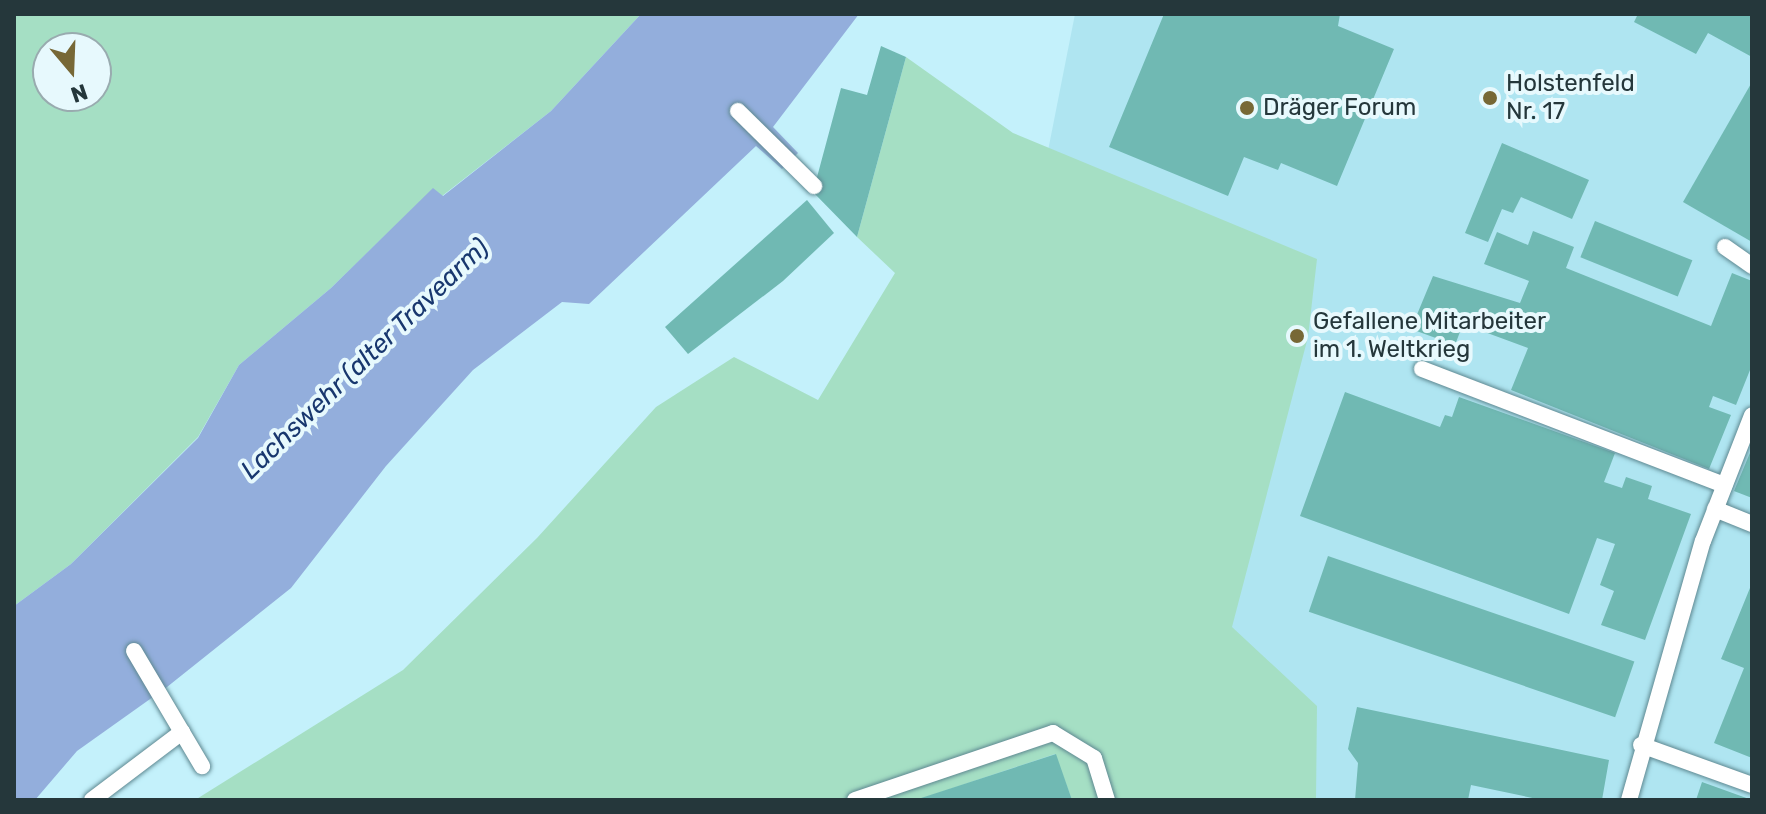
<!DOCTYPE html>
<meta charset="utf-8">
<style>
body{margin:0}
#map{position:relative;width:1766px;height:814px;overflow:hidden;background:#c4f1fb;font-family:Rubik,sans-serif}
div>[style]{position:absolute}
.built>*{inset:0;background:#afe5f1}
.green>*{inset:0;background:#a5dfc4}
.water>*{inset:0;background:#93aedc}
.building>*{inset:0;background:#70b9b3;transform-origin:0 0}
.roads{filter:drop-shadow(0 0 2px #5e8891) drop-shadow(0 0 2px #5e8891)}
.service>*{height:16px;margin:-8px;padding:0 8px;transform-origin:8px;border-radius:8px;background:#fff}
.dots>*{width:22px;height:22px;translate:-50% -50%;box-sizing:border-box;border:4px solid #e7f9fd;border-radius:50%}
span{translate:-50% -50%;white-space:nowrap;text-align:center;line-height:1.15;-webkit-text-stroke:8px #e7f9fd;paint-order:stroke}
.poi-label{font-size:24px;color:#25373b}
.left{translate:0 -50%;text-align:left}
.water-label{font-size:26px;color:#18376e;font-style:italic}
.frame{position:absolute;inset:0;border:16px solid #25373b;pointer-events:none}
.north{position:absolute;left:32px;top:32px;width:80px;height:80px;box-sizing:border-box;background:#e7f9fd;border:2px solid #99abaf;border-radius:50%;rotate:161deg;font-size:22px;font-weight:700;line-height:32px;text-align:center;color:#25373b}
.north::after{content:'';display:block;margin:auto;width:28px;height:36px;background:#776836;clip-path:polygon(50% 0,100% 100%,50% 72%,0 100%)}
</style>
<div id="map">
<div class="built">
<div style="clip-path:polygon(1075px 14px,1752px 14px,1752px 800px,518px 800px,1044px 171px)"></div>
</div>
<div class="green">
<div style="clip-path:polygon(evenodd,14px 14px,641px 14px,551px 111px,442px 196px,433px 189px,331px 288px,239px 365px,198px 437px,71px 564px,14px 606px,14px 14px,48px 48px,96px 48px,96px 96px,48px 96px,48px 48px)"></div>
<div style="clip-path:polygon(906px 57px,1013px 133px,1317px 259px,1308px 337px,1232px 627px,1317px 706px,1316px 800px,1072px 800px,1055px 754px,917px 800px,195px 800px,403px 670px,537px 538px,656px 407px,734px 357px,818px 400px,895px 273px,857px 237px)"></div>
</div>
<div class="water">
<div style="clip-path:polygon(641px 14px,859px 14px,773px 127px,798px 153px,782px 169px,756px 146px,589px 304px,562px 302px,473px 370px,386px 466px,291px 588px,167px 687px,77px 751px,35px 800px,14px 800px,14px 606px,71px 564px,198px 438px,239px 365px,331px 288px,433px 188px,443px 196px,551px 111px)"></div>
</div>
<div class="building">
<div style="clip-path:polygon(1164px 14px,1340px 14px,1338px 26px,1394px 49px,1337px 186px,1281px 163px,1278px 170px,1244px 157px,1228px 196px,1109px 147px)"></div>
<div style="clip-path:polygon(1638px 14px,1752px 14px,1752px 57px,1708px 33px,1696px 54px,1634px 22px)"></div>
<div style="clip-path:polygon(881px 46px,906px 57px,857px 237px,813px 192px,841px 88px,867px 95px)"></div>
<div style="clip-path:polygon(1752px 82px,1752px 242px,1683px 202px)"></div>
<div style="clip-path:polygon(1502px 143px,1589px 180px,1572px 219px,1521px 197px,1513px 213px,1502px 209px,1488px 242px,1465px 233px)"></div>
<div style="clip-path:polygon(807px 200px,834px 233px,783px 281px,688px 354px,665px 327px)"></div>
<div style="left:1595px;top:221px;width:105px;height:39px;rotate:22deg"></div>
<div style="clip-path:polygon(1533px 231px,1574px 247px,1566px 268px,1711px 326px,1732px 273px,1752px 281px,1752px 365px,1736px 405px,1713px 396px,1709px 407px,1731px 415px,1709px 469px,1511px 390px,1528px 348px,1463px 324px,1455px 345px,1411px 329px,1433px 276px,1520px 303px,1529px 281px,1484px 264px,1497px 232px,1528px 245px)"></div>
<div style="clip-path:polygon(1345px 392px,1440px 427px,1445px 415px,1452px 417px,1459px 397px,1615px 453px,1604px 482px,1622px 488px,1626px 477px,1652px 486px,1648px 499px,1691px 514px,1645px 640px,1601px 625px,1614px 591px,1600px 585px,1615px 544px,1597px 538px,1569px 614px,1300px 516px)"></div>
<div style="clip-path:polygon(1752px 448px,1752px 498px,1734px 491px)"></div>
<div style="left:1328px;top:556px;width:324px;height:59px;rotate:19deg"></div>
<div style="clip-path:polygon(1752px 583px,1752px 758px,1714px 743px,1744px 668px,1721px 659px)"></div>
<div style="clip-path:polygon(1357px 707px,1609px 760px,1602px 800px,1542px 800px,1471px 785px,1468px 800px,1355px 800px,1358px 763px,1348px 749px)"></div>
<div style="clip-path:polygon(1056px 754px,1072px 800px,919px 800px,918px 799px)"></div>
<div style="clip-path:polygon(1702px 782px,1752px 800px,1696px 800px)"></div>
</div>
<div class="roads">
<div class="service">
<div style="left:738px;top:111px;width:107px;rotate:44.6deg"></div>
<div style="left:1725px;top:247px;width:33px;rotate:35deg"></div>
<div style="left:1422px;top:369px;width:324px;rotate:21deg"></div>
<div style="left:1715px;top:509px;width:40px;rotate:22deg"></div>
<div style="left:134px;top:651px;width:134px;rotate:59.4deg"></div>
<div style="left:1641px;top:745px;width:118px;rotate:19.8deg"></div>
<div style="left:92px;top:800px;width:113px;rotate:-37.1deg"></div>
<div style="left:855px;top:800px;width:209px;rotate:-18.7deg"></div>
<div style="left:1053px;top:733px;width:48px;rotate:31.4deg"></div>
<div style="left:1094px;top:758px;width:44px;rotate:72.8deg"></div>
<div style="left:1629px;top:800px;width:269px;rotate:-74.1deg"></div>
<div style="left:1703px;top:541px;width:135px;rotate:-68.7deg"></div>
</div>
</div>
<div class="dots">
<div style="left:1490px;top:98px;background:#776836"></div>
<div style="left:1247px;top:108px;background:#776836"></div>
<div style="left:1297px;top:336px;background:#776836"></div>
</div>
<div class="poi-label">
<span class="left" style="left:1506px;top:98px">Holstenfeld<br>Nr. 17</span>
<span class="left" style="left:1263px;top:108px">Dräger Forum</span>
<span class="left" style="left:1313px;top:336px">Gefallene Mitarbeiter<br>im 1. Weltkrieg</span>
</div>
<div class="water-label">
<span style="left:365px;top:359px;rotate:-44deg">Lachswehr (alter Travearm)</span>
</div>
<div class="frame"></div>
<div class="north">N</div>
</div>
